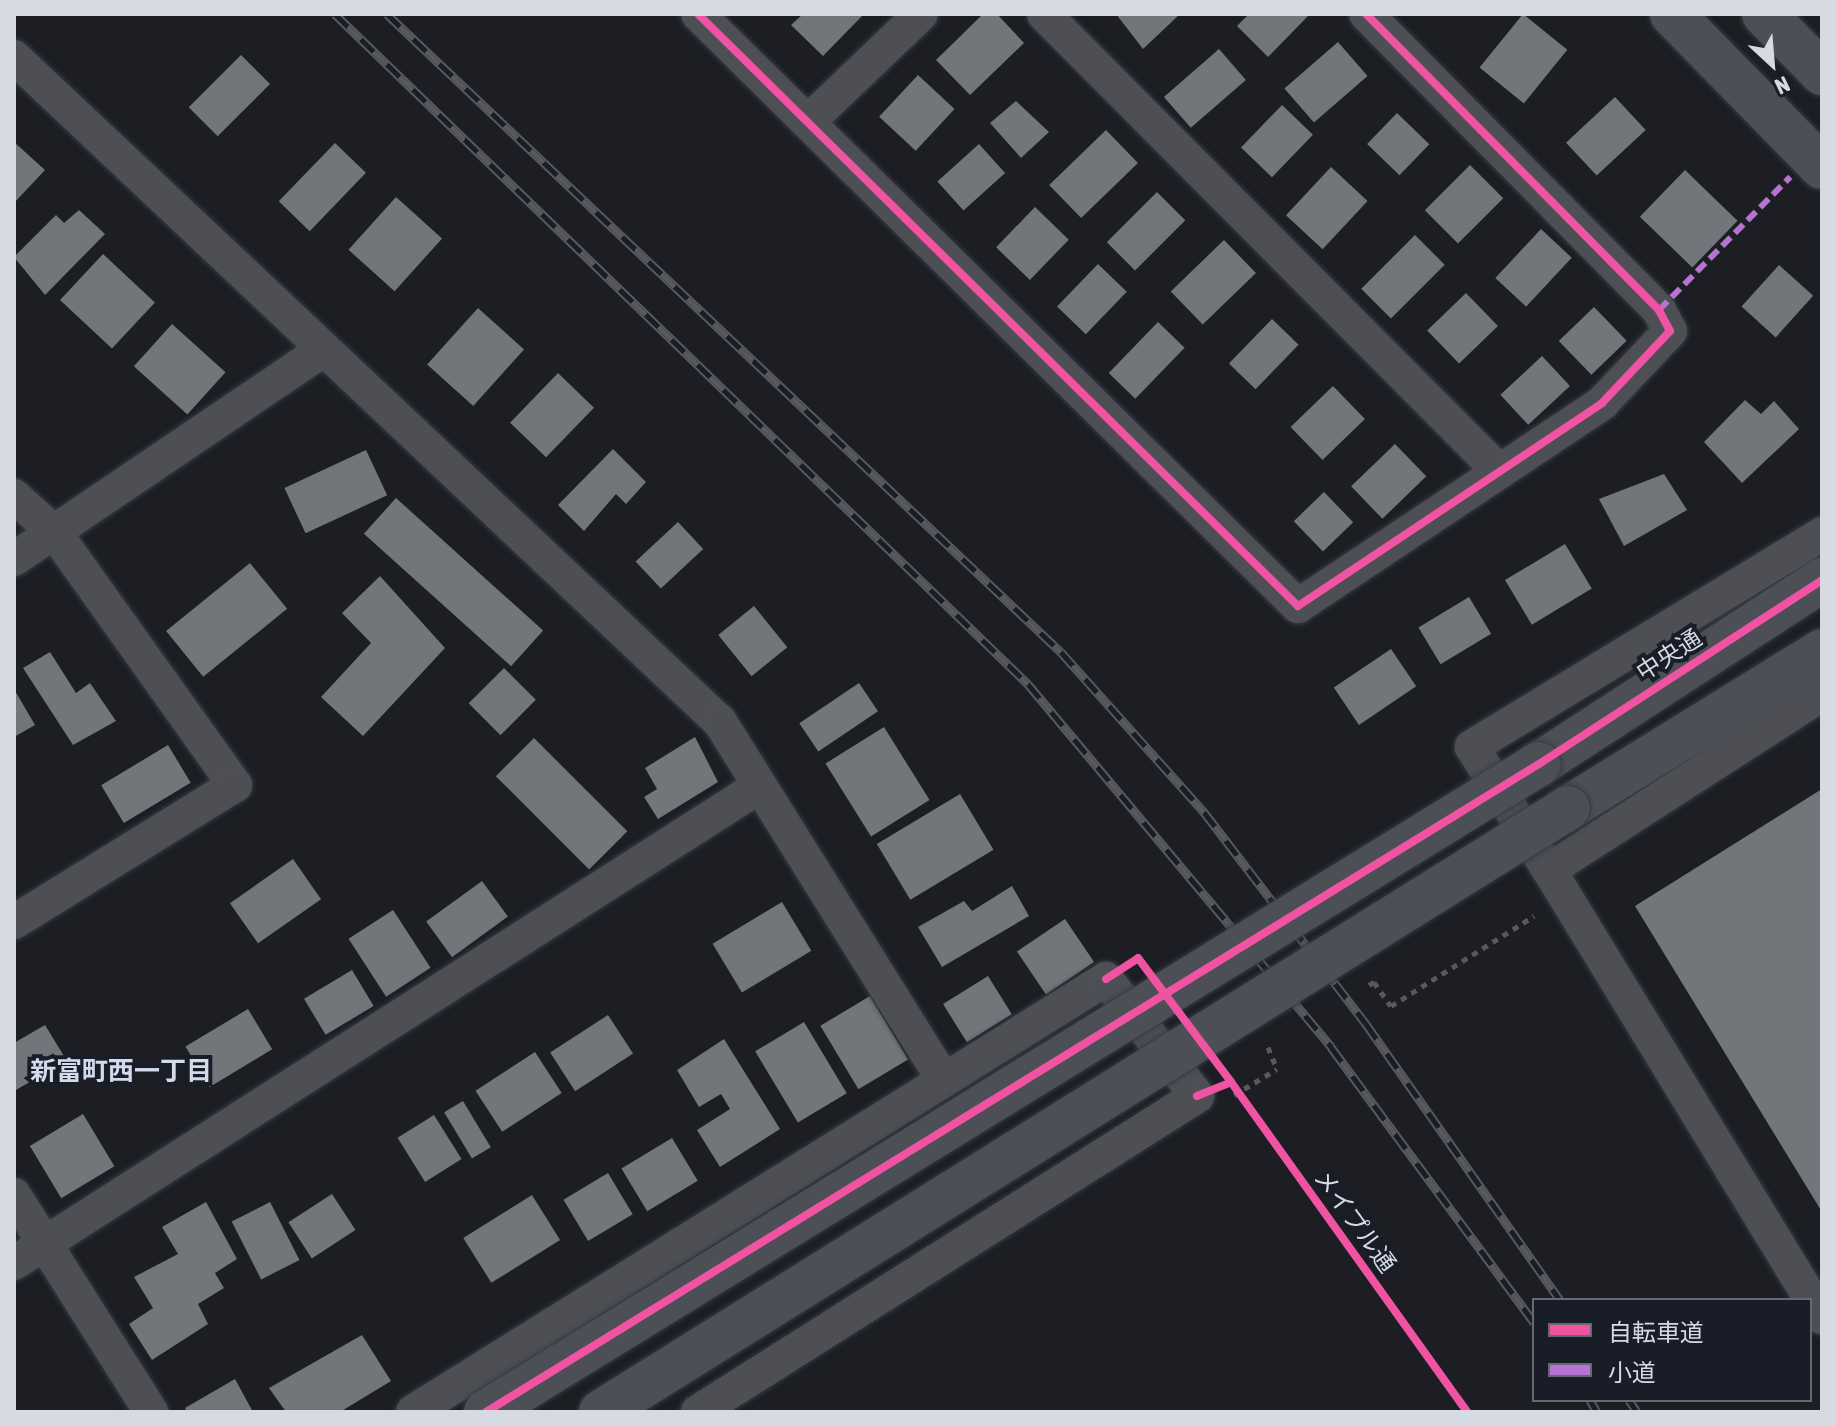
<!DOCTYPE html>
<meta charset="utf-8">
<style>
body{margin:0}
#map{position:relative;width:1836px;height:1426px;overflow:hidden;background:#1c1e24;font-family:"Asap Condensed","Noto Sans JP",sans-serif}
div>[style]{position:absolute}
.building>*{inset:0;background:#72757a;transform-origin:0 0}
.path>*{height:5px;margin-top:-2.5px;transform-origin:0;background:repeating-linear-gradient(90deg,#57595c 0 6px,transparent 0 12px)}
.roads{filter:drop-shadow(0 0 2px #383a40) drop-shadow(0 0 2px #383a40)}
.street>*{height:34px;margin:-17px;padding:0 17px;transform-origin:17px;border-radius:17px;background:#4d4f55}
.secondary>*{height:44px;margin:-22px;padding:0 22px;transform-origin:22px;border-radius:22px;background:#4c4f56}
.rail>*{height:9px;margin-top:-4.5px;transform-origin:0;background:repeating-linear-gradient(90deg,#181d28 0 18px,#58595d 0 36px);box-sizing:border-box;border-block:2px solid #58595d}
.path-bridge>*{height:5px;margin-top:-2.5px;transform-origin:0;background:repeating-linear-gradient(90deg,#57595c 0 6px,transparent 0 12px)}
.bridges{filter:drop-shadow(0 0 2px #383a40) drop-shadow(0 0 2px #383a40)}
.secondary-bridge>*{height:44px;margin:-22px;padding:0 22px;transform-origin:22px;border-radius:22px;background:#4c4f56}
.quiet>*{height:6px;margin-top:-3px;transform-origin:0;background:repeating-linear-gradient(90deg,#b673d3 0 12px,transparent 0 18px)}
.cycleway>*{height:8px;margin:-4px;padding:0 4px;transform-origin:4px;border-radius:4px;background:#f153a3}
span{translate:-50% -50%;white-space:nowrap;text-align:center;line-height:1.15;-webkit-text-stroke:8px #181d28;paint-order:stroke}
.street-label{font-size:24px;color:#d6dae2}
.neighbourhood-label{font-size:26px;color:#d3dbea;font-weight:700}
.frame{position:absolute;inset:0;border:16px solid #d6dae2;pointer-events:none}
.legend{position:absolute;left:1532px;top:1298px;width:280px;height:104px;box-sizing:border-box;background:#181d28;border:2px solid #646972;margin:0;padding:10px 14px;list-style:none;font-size:24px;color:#d6dae2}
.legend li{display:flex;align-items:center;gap:16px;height:40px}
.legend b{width:40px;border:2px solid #646972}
.north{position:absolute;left:1732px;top:24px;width:80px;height:80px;-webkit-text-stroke:6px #181d28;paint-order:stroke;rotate:154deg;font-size:22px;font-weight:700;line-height:32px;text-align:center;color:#d6dae2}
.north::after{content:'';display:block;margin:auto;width:28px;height:36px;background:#d6dae2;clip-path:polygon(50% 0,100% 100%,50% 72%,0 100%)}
</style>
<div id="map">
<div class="building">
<div style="clip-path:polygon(803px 14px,864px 14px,823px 56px,791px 25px)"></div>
<div style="clip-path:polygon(983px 14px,997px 14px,1024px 43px,970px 95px,936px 60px)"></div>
<div style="clip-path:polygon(1116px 14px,1180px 14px,1143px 49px)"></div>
<div style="clip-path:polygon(1249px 14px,1310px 14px,1268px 57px,1237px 26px)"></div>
<div style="left:1523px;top:14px;width:57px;height:69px;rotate:39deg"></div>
<div style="left:1338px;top:42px;width:45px;height:71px;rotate:49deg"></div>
<div style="left:1219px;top:49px;width:41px;height:73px;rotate:49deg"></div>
<div style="left:241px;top:55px;width:41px;height:74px;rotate:45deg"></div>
<div style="left:918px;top:75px;width:50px;height:57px;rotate:43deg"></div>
<div style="left:1615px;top:97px;width:45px;height:67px;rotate:47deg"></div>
<div style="clip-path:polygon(1016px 101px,1049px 132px,1021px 158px,990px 123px)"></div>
<div style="left:1282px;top:105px;width:43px;height:59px;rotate:44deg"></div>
<div style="left:1397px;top:113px;width:45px;height:43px;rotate:44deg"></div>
<div style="left:1106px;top:130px;width:46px;height:79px;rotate:46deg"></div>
<div style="clip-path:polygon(14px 142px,45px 170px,14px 203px)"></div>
<div style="left:335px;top:143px;width:43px;height:81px;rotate:44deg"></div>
<div style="left:979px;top:144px;width:39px;height:56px;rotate:48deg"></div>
<div style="left:1470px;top:165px;width:47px;height:64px;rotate:45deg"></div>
<div style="left:1331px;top:167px;width:50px;height:66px;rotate:43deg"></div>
<div style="left:1685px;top:170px;width:73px;height:65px;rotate:44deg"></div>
<div style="left:1157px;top:192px;width:40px;height:71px;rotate:45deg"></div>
<div style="left:396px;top:197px;width:62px;height:71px;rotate:42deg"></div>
<div style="left:1035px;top:207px;width:47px;height:56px;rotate:44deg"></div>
<div style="clip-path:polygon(79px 210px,105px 234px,45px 295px,14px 257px,56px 215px,64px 223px)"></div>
<div style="left:1541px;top:229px;width:42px;height:67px;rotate:43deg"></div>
<div style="left:1415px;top:235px;width:42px;height:76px;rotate:45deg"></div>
<div style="left:1224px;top:240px;width:46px;height:74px;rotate:46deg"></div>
<div style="left:103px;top:254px;width:71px;height:63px;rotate:43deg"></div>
<div style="left:1098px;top:264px;width:40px;height:59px;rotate:44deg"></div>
<div style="left:1779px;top:265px;width:46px;height:56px;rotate:42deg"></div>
<div style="left:1466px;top:293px;width:46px;height:54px;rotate:46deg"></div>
<div style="left:1594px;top:307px;width:47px;height:49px;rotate:46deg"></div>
<div style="left:478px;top:308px;width:62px;height:76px;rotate:42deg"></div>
<div style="left:1272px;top:319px;width:37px;height:62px;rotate:44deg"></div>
<div style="left:1158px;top:322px;width:37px;height:71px;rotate:44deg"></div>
<div style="left:172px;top:324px;width:72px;height:57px;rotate:42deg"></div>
<div style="left:1542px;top:356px;width:41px;height:57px;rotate:47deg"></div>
<div style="left:558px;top:373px;width:50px;height:69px;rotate:44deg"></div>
<div style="left:1333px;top:386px;width:46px;height:59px;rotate:46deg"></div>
<div style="clip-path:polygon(1745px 400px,1761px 414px,1774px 401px,1799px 429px,1742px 483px,1704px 442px)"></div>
<div style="left:1395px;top:444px;width:45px;height:61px;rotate:46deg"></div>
<div style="clip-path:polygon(613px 449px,646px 482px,626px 504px,616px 494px,584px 531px,558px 505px)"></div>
<div style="left:366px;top:450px;width:50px;height:90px;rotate:65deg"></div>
<div style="clip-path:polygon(1664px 474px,1687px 510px,1624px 546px,1599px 499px)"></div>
<div style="left:1324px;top:492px;width:42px;height:42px;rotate:46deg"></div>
<div style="left:396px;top:498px;width:198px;height:48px;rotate:42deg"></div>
<div style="left:678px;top:522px;width:37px;height:58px;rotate:47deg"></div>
<div style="left:1565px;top:544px;width:52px;height:70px;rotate:59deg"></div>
<div style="left:250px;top:563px;width:59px;height:108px;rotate:51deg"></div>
<div style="clip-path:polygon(380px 576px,445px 648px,363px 736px,321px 697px,371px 643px,342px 613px)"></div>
<div style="left:1469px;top:597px;width:43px;height:59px;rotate:59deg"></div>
<div style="left:754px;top:606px;width:53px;height:46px;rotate:51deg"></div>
<div style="left:1391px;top:649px;width:45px;height:69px;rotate:56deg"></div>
<div style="clip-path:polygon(50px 652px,76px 693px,90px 683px,116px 721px,73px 745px,23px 668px)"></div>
<div style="left:504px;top:668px;width:45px;height:50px;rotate:45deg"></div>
<div style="left:859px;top:683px;width:34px;height:72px;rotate:56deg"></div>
<div style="clip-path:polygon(14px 689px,35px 725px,14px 737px)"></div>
<div style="left:884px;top:727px;width:86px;height:69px;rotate:58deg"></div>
<div style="clip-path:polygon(695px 737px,718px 782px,658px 819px,644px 797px,657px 789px,645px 768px)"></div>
<div style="left:534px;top:738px;width:132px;height:54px;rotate:45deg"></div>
<div style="left:168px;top:745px;width:44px;height:78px;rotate:59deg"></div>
<div style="clip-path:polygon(1822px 789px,1822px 1212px,1635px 906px)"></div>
<div style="left:960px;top:794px;width:65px;height:97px;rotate:59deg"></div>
<div style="left:293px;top:859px;width:49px;height:77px;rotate:55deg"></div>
<div style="left:482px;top:881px;width:44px;height:69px;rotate:54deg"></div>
<div style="clip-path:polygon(1012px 886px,1029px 916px,942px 967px,918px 927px,964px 901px,972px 911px)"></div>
<div style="left:782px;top:902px;width:57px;height:81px;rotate:59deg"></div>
<div style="left:393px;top:910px;width:69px;height:53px;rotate:57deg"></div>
<div style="left:1065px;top:919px;width:52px;height:58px;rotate:56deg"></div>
<div style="left:352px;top:970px;width:42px;height:56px;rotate:59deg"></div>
<div style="left:988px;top:976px;width:45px;height:53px;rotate:58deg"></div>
<div style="left:870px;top:996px;width:74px;height:58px;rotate:59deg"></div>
<div style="left:248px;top:1009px;width:47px;height:73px;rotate:59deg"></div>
<div style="left:608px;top:1015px;width:46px;height:69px;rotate:57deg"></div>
<div style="left:804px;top:1022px;width:83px;height:57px;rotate:59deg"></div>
<div style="clip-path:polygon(45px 1025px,67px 1061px,14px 1091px,14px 1043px)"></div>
<div style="clip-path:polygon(724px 1039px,780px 1129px,720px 1167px,697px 1130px,730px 1109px,721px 1094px,699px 1107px,677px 1070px)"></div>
<div style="left:535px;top:1052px;width:49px;height:71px;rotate:57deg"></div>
<div style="left:463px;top:1101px;width:54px;height:22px;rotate:59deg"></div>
<div style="left:83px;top:1114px;width:61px;height:62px;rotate:59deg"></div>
<div style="left:434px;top:1115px;width:52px;height:43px;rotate:58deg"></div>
<div style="left:672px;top:1138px;width:50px;height:59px;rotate:59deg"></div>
<div style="left:608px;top:1173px;width:48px;height:52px;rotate:59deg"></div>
<div style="left:332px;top:1194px;width:43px;height:52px;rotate:57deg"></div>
<div style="left:532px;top:1195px;width:53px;height:81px;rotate:58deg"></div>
<div style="clip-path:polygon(206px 1202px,237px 1259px,215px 1273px,224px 1288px,198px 1304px,208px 1324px,152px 1360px,129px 1324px,153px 1308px,134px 1277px,178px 1254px,162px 1227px)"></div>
<div style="left:270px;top:1202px;width:65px;height:43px;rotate:63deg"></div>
<div style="clip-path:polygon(362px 1335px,391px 1381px,340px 1412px,286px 1412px,269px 1388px)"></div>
<div style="clip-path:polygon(235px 1379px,253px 1412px,187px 1412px,185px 1408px)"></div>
</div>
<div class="path">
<div style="left:1391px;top:1006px;width:169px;rotate:-32.2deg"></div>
<div style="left:1234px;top:1095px;width:50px;rotate:-31.2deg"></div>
</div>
<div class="roads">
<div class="street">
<div style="left:698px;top:14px;width:843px;rotate:44.62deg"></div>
<div style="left:1298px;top:606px;width:366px;rotate:-33.7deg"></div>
<div style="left:1602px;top:403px;width:99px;rotate:-46.6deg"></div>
<div style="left:1670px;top:331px;width:24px;rotate:-118deg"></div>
<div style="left:1659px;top:310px;width:416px;rotate:-134.7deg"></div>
<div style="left:1044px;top:14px;width:646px;rotate:45.13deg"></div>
<div style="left:14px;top:57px;width:970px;rotate:43.29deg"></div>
<div style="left:720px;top:722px;width:417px;rotate:58deg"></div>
<div style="left:810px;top:120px;width:153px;rotate:-43.7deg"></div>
<div style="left:14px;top:496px;width:55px;rotate:42.1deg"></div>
<div style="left:55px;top:533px;width:310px;rotate:54.5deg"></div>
<div style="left:235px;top:785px;width:260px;rotate:148.2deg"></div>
<div style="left:1822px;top:534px;width:410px;rotate:148.7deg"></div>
<div style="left:1472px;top:747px;width:145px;rotate:58deg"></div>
<div style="left:1549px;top:870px;width:325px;rotate:-32.8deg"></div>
<div style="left:14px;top:559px;width:374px;rotate:-34.1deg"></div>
<div style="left:1549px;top:870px;width:524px;rotate:58.59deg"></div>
<div style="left:14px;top:1195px;width:257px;rotate:57.7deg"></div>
<div style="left:14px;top:1263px;width:885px;rotate:-32.6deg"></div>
<div style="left:413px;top:1412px;width:817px;rotate:-32deg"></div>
<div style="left:1106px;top:979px;width:148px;rotate:52.1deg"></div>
<div style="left:1197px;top:1096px;width:591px;rotate:147.66deg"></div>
</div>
<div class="secondary">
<div style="left:1672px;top:14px;width:214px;rotate:45.6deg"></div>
<div style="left:1764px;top:14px;width:83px;rotate:45.5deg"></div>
<div style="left:1539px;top:764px;width:338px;rotate:-33deg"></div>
<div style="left:1568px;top:808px;width:299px;rotate:-31.7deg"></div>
</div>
</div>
<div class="rail">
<div style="left:335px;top:14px;width:964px;rotate:44.03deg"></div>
<div style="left:1028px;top:684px;width:473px;rotate:50.1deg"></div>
<div style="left:1331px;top:1047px;width:342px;rotate:53.6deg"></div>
<div style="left:387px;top:14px;width:928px;rotate:43.43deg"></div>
<div style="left:1061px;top:652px;width:215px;rotate:48.2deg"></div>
<div style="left:1204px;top:812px;width:267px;rotate:52.6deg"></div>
<div style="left:1366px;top:1024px;width:337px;rotate:54.9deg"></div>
<div style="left:1590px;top:1400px;width:14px;rotate:60deg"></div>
<div style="left:1629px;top:1400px;width:14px;rotate:56deg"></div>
</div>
<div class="path-bridge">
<div style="left:1369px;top:985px;width:6px;rotate:-31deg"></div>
<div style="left:1374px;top:982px;width:29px;rotate:55deg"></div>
<div style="left:1268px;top:1047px;width:24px;rotate:68deg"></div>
</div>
<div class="bridges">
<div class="secondary-bridge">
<div style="left:486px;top:1412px;width:1236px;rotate:-31.61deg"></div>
<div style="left:601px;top:1412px;width:1140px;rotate:-31.99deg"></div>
</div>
</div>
<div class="quiet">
<div style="left:1659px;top:310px;width:187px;rotate:-45.4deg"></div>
</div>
<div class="cycleway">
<div style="left:698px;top:14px;width:843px;rotate:44.62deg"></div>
<div style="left:1298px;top:606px;width:366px;rotate:-33.7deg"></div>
<div style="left:1602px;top:403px;width:99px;rotate:-46.6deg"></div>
<div style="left:1670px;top:331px;width:24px;rotate:-118deg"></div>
<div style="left:1659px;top:310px;width:416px;rotate:-134.7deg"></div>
<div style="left:1106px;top:979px;width:38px;rotate:-33deg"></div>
<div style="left:1138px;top:958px;width:155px;rotate:53.1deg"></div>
<div style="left:1197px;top:1096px;width:37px;rotate:-22deg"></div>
<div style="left:1231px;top:1082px;width:406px;rotate:54.4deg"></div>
<div style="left:486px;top:1412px;width:1236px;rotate:-31.61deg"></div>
<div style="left:1539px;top:764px;width:338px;rotate:-33deg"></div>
</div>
<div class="street-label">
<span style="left:1669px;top:655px;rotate:-33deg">中央通</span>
<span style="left:1355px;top:1221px;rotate:54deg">メイプル通</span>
</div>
<div class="neighbourhood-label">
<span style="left:121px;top:1072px">新富町西一丁目</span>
</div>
<div class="frame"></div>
<ul class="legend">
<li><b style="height:10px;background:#f153a3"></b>自転車道</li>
<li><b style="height:10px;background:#b673d3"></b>小道</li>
</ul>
<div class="north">N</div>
</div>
